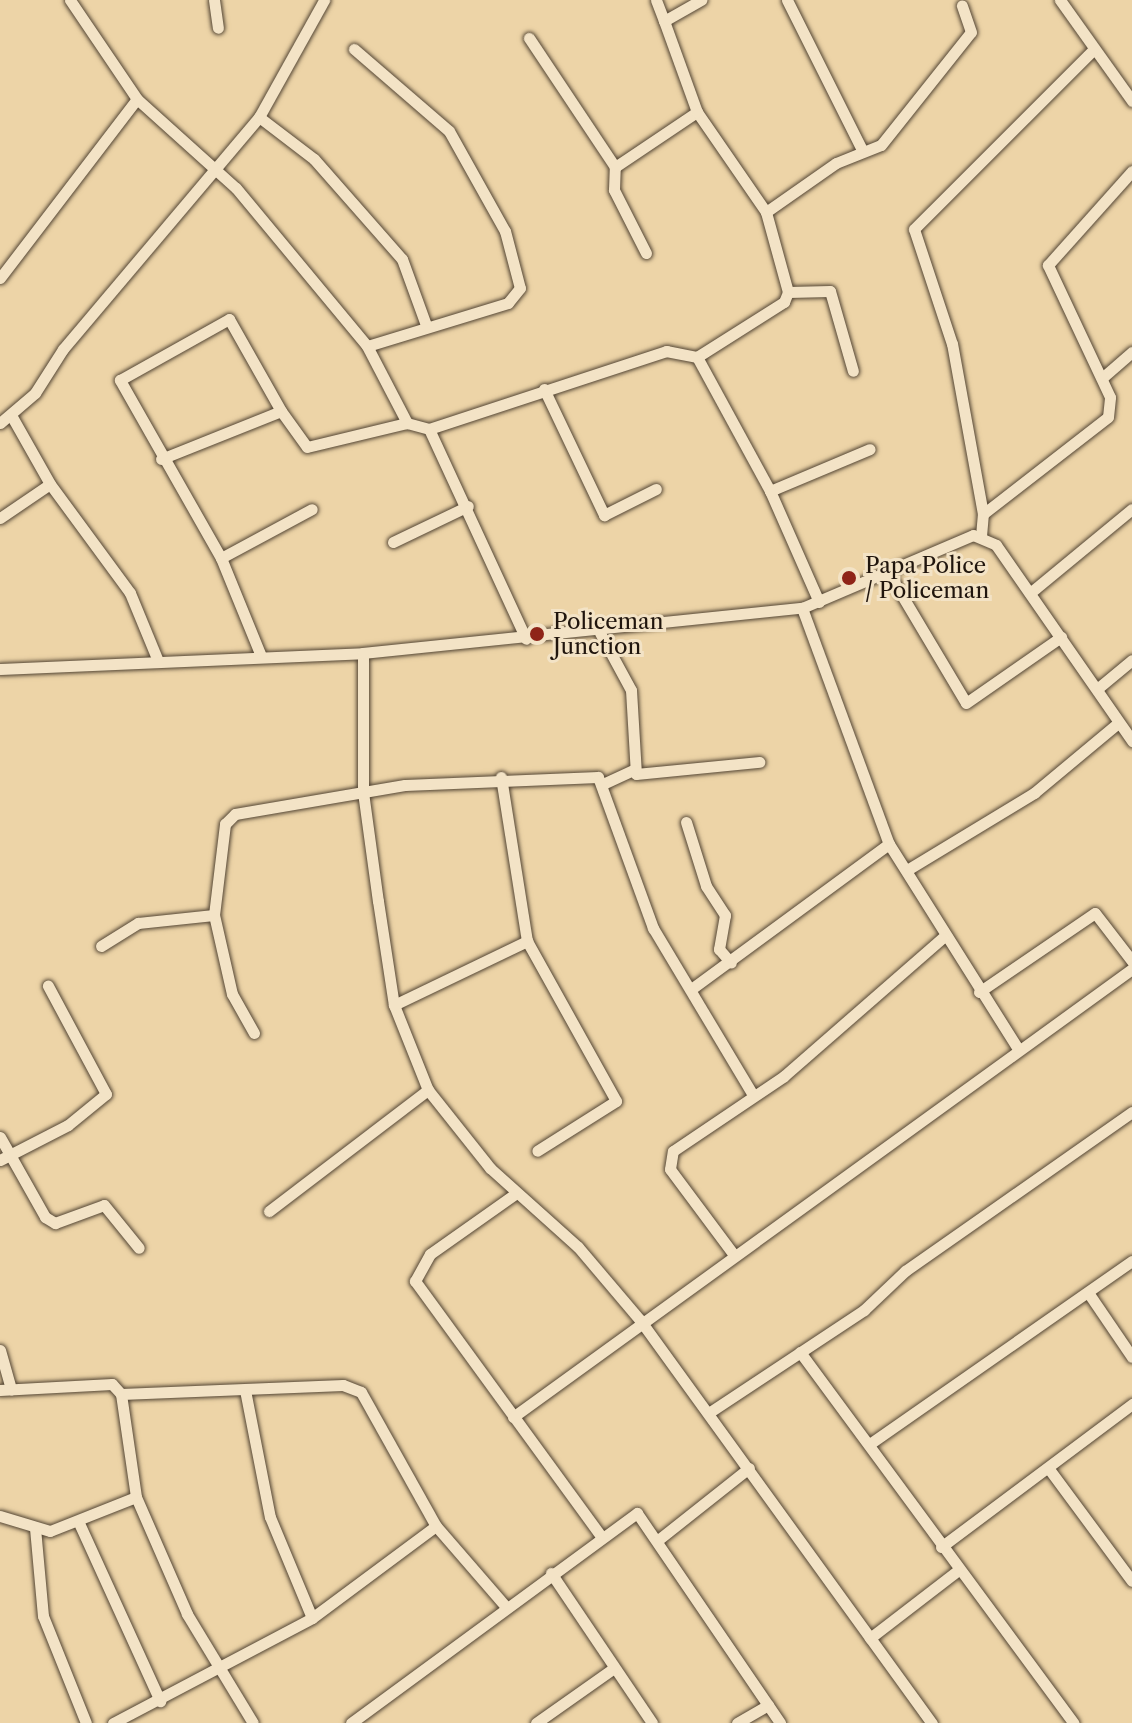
<!DOCTYPE html>
<style>
body{margin:0}
#map{position:relative;width:1132px;height:1723px;overflow:hidden;background:#edd4a7;font-family:"Libre Caslon Text",serif}
div>[style]{position:absolute}
.roads{filter:drop-shadow(0 0 2px #534534) drop-shadow(0 0 2px #534534)}
.minor>*{height:11px;margin:-5.5px;padding:0 5.5px;transform-origin:5.5px;border-radius:5.5px;background:#f3e3c6}
.dots>*{width:22px;height:22px;translate:-50% -50%;box-sizing:border-box;border:4px solid #f3e3c6;border-radius:50%}
span{translate:-50% -50%;white-space:nowrap;text-align:center;line-height:1.15;-webkit-text-stroke:6px #f3e3c6;paint-order:stroke}
.poi-label{font-size:22px;color:#20150d}
.left{translate:0 -50%;text-align:left}
</style>
<div id="map">
<div class="roads">
<div class="minor">
<div style="left:70px;top:0;width:120px;rotate:55.9deg"></div>
<div style="left:137px;top:99px;width:133px;rotate:42deg"></div>
<div style="left:236px;top:188px;width:205px;rotate:50.3deg"></div>
<div style="left:367px;top:346px;width:87px;rotate:62.5deg"></div>
<div style="left:214px;top:0;width:28px;rotate:82deg"></div>
<div style="left:656px;top:0;width:22px;rotate:69deg"></div>
<div style="left:664px;top:21px;width:43px;rotate:-29.6deg"></div>
<div style="left:787px;top:0;width:168px;rotate:63.4deg"></div>
<div style="left:1060px;top:0;width:124px;rotate:54.5deg"></div>
<div style="left:529px;top:38px;width:155px;rotate:56.3deg"></div>
<div style="left:354px;top:49px;width:125px;rotate:40.8deg"></div>
<div style="left:449px;top:131px;width:115px;rotate:60.8deg"></div>
<div style="left:505px;top:231px;width:59px;rotate:75.3deg"></div>
<div style="left:520px;top:288px;width:19px;rotate:129deg"></div>
<div style="left:508px;top:303px;width:147px;rotate:163deg"></div>
<div style="left:259px;top:117px;width:69px;rotate:37.4deg"></div>
<div style="left:314px;top:159px;width:133px;rotate:48.7deg"></div>
<div style="left:402px;top:259px;width:70px;rotate:70deg"></div>
<div style="left:766px;top:212px;width:85px;rotate:-35deg"></div>
<div style="left:836px;top:163px;width:48px;rotate:-21.8deg"></div>
<div style="left:881px;top:145px;width:144px;rotate:-51.5deg"></div>
<div style="left:971px;top:32px;width:28px;rotate:-109deg"></div>
<div style="left:646px;top:253px;width:71px;rotate:-116.9deg"></div>
<div style="left:614px;top:190px;width:23px;rotate:-88deg"></div>
<div style="left:615px;top:167px;width:99px;rotate:-33.9deg"></div>
<div style="left:0;top:278px;width:225px;rotate:-52.6deg"></div>
<div style="left:788px;top:292px;width:42px;rotate:-1.4deg"></div>
<div style="left:830px;top:291px;width:83px;rotate:74deg"></div>
<div style="left:697px;top:357px;width:153px;rotate:61.4deg"></div>
<div style="left:1102px;top:378px;width:40px;rotate:-41deg"></div>
<div style="left:544px;top:389px;width:140px;rotate:64.5deg"></div>
<div style="left:604px;top:515px;width:58px;rotate:-26.6deg"></div>
<div style="left:11px;top:415px;width:79px;rotate:60.5deg"></div>
<div style="left:50px;top:484px;width:135px;rotate:53.7deg"></div>
<div style="left:130px;top:593px;width:74px;rotate:67.6deg"></div>
<div style="left:0;top:423px;width:46px;rotate:-40.6deg"></div>
<div style="left:35px;top:393px;width:52px;rotate:-57.5deg"></div>
<div style="left:63px;top:349px;width:304px;rotate:-49.8deg"></div>
<div style="left:259px;top:117px;width:134px;rotate:-60.9deg"></div>
<div style="left:429px;top:429px;width:231px;rotate:65.2deg"></div>
<div style="left:161px;top:459px;width:129px;rotate:-21.8deg"></div>
<div style="left:281px;top:411px;width:44px;rotate:54.2deg"></div>
<div style="left:307px;top:447px;width:103px;rotate:-13.5deg"></div>
<div style="left:407px;top:423px;width:23px;rotate:15deg"></div>
<div style="left:429px;top:429px;width:250px;rotate:-18.2deg"></div>
<div style="left:666px;top:351px;width:32px;rotate:11deg"></div>
<div style="left:697px;top:357px;width:103px;rotate:-32.3deg"></div>
<div style="left:784px;top:302px;width:11px;rotate:-68deg"></div>
<div style="left:788px;top:292px;width:83px;rotate:-105.4deg"></div>
<div style="left:766px;top:212px;width:121px;rotate:-124.6deg"></div>
<div style="left:697px;top:112px;width:97px;rotate:-109.9deg"></div>
<div style="left:983px;top:514px;width:173px;rotate:-100.3deg"></div>
<div style="left:952px;top:344px;width:121px;rotate:-108.3deg"></div>
<div style="left:914px;top:229px;width:250px;rotate:-45deg"></div>
<div style="left:0;top:518px;width:60px;rotate:-34.2deg"></div>
<div style="left:981px;top:536px;width:22px;rotate:-85deg"></div>
<div style="left:983px;top:514px;width:158px;rotate:-37.8deg"></div>
<div style="left:1108px;top:417px;width:20px;rotate:-84deg"></div>
<div style="left:1110px;top:397px;width:146px;rotate:-115.2deg"></div>
<div style="left:1048px;top:265px;width:126px;rotate:-48.2deg"></div>
<div style="left:393px;top:542px;width:83px;rotate:-25.6deg"></div>
<div style="left:221px;top:558px;width:103px;rotate:-28.3deg"></div>
<div style="left:888px;top:572px;width:152px;rotate:59.2deg"></div>
<div style="left:966px;top:703px;width:116px;rotate:-34.8deg"></div>
<div style="left:1030px;top:593px;width:132px;rotate:-39.5deg"></div>
<div style="left:819px;top:602px;width:121px;rotate:-113.8deg"></div>
<div style="left:770px;top:491px;width:108px;rotate:-22.8deg"></div>
<div style="left:802px;top:608px;width:252px;rotate:69.8deg"></div>
<div style="left:889px;top:844px;width:242px;rotate:57.8deg"></div>
<div style="left:600px;top:633px;width:65px;rotate:61.5deg"></div>
<div style="left:631px;top:690px;width:84px;rotate:86.6deg"></div>
<div style="left:636px;top:774px;width:124px;rotate:-5.6deg"></div>
<div style="left:363px;top:653px;width:139px;rotate:90deg"></div>
<div style="left:363px;top:792px;width:110px;rotate:82.2deg"></div>
<div style="left:378px;top:901px;width:105px;rotate:81.3deg"></div>
<div style="left:394px;top:1005px;width:92px;rotate:68.2deg"></div>
<div style="left:428px;top:1090px;width:100px;rotate:51.5deg"></div>
<div style="left:490px;top:1168px;width:118px;rotate:41.9deg"></div>
<div style="left:578px;top:1247px;width:96px;rotate:49.7deg"></div>
<div style="left:640px;top:1320px;width:498px;rotate:54.1deg"></div>
<div style="left:261px;top:656px;width:106px;rotate:-112.2deg"></div>
<div style="left:221px;top:558px;width:205px;rotate:-119.6deg"></div>
<div style="left:120px;top:380px;width:125px;rotate:-29.2deg"></div>
<div style="left:229px;top:319px;width:106px;rotate:60.5deg"></div>
<div style="left:0;top:669px;width:363px;rotate:-2.5deg"></div>
<div style="left:363px;top:653px;width:441px;rotate:-5.9deg"></div>
<div style="left:802px;top:608px;width:186px;rotate:-23.1deg"></div>
<div style="left:973px;top:535px;width:25px;rotate:23deg"></div>
<div style="left:996px;top:545px;width:239px;rotate:55.2deg"></div>
<div style="left:1097px;top:689px;width:45px;rotate:-39.6deg"></div>
<div style="left:501px;top:777px;width:166px;rotate:81deg"></div>
<div style="left:527px;top:941px;width:183px;rotate:60.9deg"></div>
<div style="left:616px;top:1101px;width:93px;rotate:147.7deg"></div>
<div style="left:605px;top:783px;width:31px;rotate:-25deg"></div>
<div style="left:686px;top:822px;width:67px;rotate:72.6deg"></div>
<div style="left:706px;top:886px;width:35px;rotate:57deg"></div>
<div style="left:725px;top:915px;width:35px;rotate:100deg"></div>
<div style="left:719px;top:949px;width:18px;rotate:49deg"></div>
<div style="left:907px;top:870px;width:149px;rotate:-31.2deg"></div>
<div style="left:1034px;top:793px;width:109px;rotate:-39.8deg"></div>
<div style="left:101px;top:946px;width:44px;rotate:-31.9deg"></div>
<div style="left:138px;top:923px;width:76px;rotate:-6deg"></div>
<div style="left:694px;top:987px;width:242px;rotate:-36.3deg"></div>
<div style="left:979px;top:992px;width:140px;rotate:-34.3deg"></div>
<div style="left:1095px;top:913px;width:61px;rotate:52.4deg"></div>
<div style="left:394px;top:1005px;width:148px;rotate:-25.7deg"></div>
<div style="left:254px;top:1033px;width:45px;rotate:-119.4deg"></div>
<div style="left:232px;top:994px;width:81px;rotate:-102.8deg"></div>
<div style="left:214px;top:915px;width:92px;rotate:-83.1deg"></div>
<div style="left:225px;top:824px;width:14px;rotate:-45deg"></div>
<div style="left:235px;top:814px;width:172px;rotate:-9.7deg"></div>
<div style="left:405px;top:785px;width:193px;rotate:-2.4deg"></div>
<div style="left:598px;top:777px;width:161px;rotate:70deg"></div>
<div style="left:653px;top:928px;width:195px;rotate:59.1deg"></div>
<div style="left:0;top:1137px;width:92px;rotate:60.6deg"></div>
<div style="left:45px;top:1217px;width:12px;rotate:31deg"></div>
<div style="left:55px;top:1223px;width:52px;rotate:-20.2deg"></div>
<div style="left:104px;top:1205px;width:55px;rotate:50.9deg"></div>
<div style="left:0;top:1160px;width:76px;rotate:-27.2deg"></div>
<div style="left:68px;top:1125px;width:49px;rotate:-39.2deg"></div>
<div style="left:106px;top:1094px;width:123px;rotate:-118.2deg"></div>
<div style="left:515px;top:1194px;width:104px;rotate:144.8deg"></div>
<div style="left:430px;top:1254px;width:31px;rotate:119deg"></div>
<div style="left:415px;top:1281px;width:314px;rotate:53.9deg"></div>
<div style="left:269px;top:1211px;width:200px;rotate:-37.3deg"></div>
<div style="left:734px;top:1255px;width:107px;rotate:-126.7deg"></div>
<div style="left:670px;top:1169px;width:18px;rotate:-81deg"></div>
<div style="left:673px;top:1151px;width:134px;rotate:-34deg"></div>
<div style="left:784px;top:1076px;width:210px;rotate:-41.1deg"></div>
<div style="left:1089px;top:1294px;width:76px;rotate:55.7deg"></div>
<div style="left:0;top:1350px;width:41px;rotate:74.2deg"></div>
<div style="left:800px;top:1352px;width:461px;rotate:53.6deg"></div>
<div style="left:0;top:1390px;width:112px;rotate:-3.1deg"></div>
<div style="left:112px;top:1384px;width:13px;rotate:48deg"></div>
<div style="left:121px;top:1394px;width:104px;rotate:81.7deg"></div>
<div style="left:136px;top:1497px;width:128px;rotate:66.4deg"></div>
<div style="left:187px;top:1614px;width:127px;rotate:58.8deg"></div>
<div style="left:245px;top:1390px;width:129px;rotate:78.9deg"></div>
<div style="left:270px;top:1517px;width:109px;rotate:67.4deg"></div>
<div style="left:121px;top:1394px;width:222px;rotate:-2.3deg"></div>
<div style="left:343px;top:1385px;width:19px;rotate:21deg"></div>
<div style="left:361px;top:1392px;width:154px;rotate:60.8deg"></div>
<div style="left:436px;top:1526px;width:108px;rotate:49.1deg"></div>
<div style="left:710px;top:1412px;width:185px;rotate:-33.5deg"></div>
<div style="left:864px;top:1310px;width:57px;rotate:-43.6deg"></div>
<div style="left:905px;top:1271px;width:277px;rotate:-35deg"></div>
<div style="left:513px;top:1417px;width:764px;rotate:-35.9deg"></div>
<div style="left:871px;top:1443px;width:318px;rotate:-34.9deg"></div>
<div style="left:1049px;top:1469px;width:139px;rotate:53.5deg"></div>
<div style="left:0;top:1516px;width:52px;rotate:16.7deg"></div>
<div style="left:50px;top:1531px;width:92px;rotate:-21.6deg"></div>
<div style="left:79px;top:1523px;width:196px;rotate:65.5deg"></div>
<div style="left:35px;top:1528px;width:88px;rotate:84.8deg"></div>
<div style="left:43px;top:1616px;width:115px;rotate:68.1deg"></div>
<div style="left:658px;top:1540px;width:116px;rotate:-38.4deg"></div>
<div style="left:941px;top:1547px;width:239px;rotate:-36.8deg"></div>
<div style="left:551px;top:1573px;width:181px;rotate:56deg"></div>
<div style="left:870px;top:1638px;width:110px;rotate:-37.6deg"></div>
<div style="left:113px;top:1723px;width:225px;rotate:-27.8deg"></div>
<div style="left:312px;top:1618px;width:154px;rotate:-36.6deg"></div>
<div style="left:351px;top:1723px;width:355px;rotate:-36.3deg"></div>
<div style="left:637px;top:1513px;width:254px;rotate:55.7deg"></div>
<div style="left:536px;top:1723px;width:95px;rotate:-35.2deg"></div>
<div style="left:737px;top:1723px;width:36px;rotate:-30deg"></div>
</div>
</div>
<div class="dots">
<div style="left:849px;top:578px;background:#8f2418"></div>
<div style="left:537px;top:634px;background:#8f2418"></div>
</div>
<div class="poi-label">
<span class="left" style="left:865px;top:578px">Papa Police<br>/ Policeman</span>
<span class="left" style="left:553px;top:634px">Policeman<br>Junction</span>
</div>
</div>
